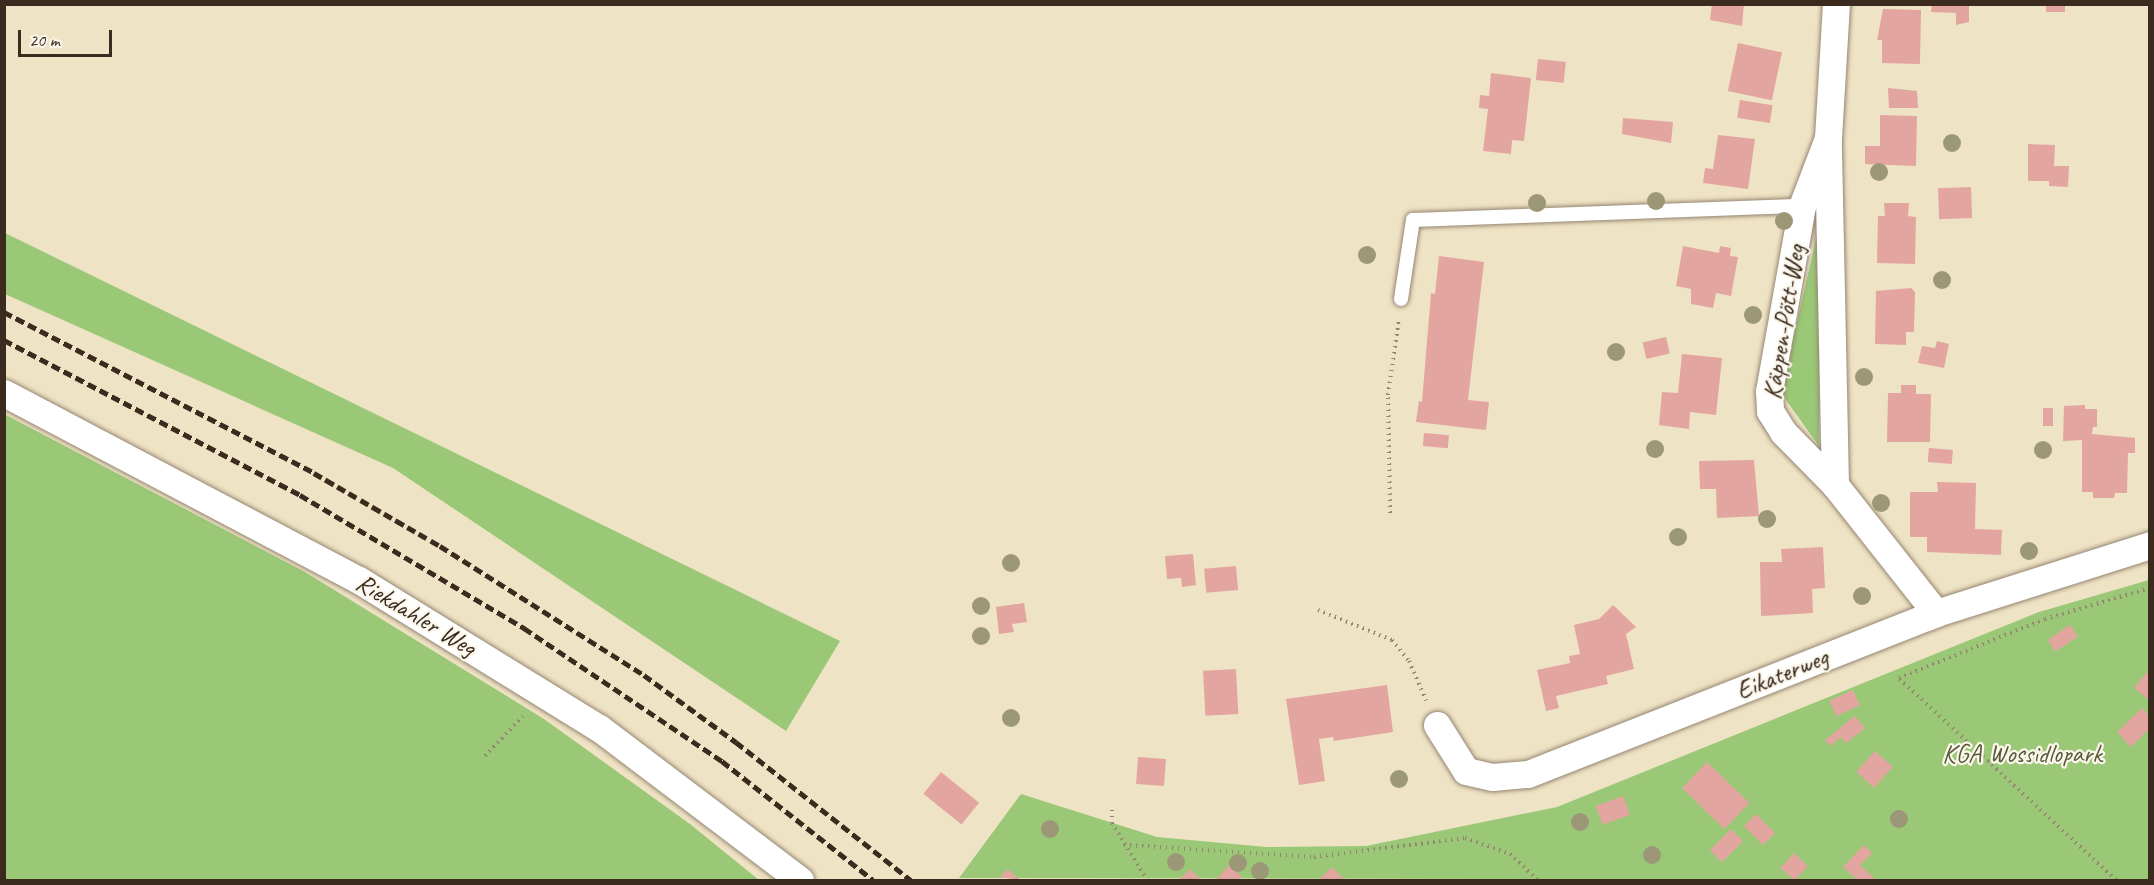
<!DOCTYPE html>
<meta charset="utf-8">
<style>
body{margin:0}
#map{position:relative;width:2154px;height:885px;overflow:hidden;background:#efe3c5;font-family:Caveat,sans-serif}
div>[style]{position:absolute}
.green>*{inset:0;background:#9ac876}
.building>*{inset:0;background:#e3a59f;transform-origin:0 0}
.path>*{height:4px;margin-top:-2px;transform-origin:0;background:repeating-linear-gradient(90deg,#958672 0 1.5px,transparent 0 6px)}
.roads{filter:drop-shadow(0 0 2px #958672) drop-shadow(0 0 2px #958672)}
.service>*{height:14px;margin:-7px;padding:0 7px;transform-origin:7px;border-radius:7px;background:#fff}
.minor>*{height:27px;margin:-13.5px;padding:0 13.5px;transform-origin:13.5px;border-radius:13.5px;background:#fff}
.rail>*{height:4.5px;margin-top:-2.25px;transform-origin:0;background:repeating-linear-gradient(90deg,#3b2a1e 0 9px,transparent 0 13.5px)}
.trees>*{width:18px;height:18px;margin:-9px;border-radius:50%;background:#9c9777}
span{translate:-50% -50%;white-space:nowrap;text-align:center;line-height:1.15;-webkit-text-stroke:4.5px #fbf7ec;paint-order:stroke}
.street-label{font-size:26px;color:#3b2a1e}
.park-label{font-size:26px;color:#585938}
.frame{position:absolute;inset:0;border:6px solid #3b2a1e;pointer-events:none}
.scale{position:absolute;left:18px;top:30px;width:94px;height:27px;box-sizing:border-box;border:3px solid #3b2a1e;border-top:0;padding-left:8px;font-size:18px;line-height:21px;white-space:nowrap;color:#3b2a1e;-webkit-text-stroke:4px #fbf7ec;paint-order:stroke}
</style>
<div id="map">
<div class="green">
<div style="clip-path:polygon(1821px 217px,1819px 446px,1781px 393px)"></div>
<div style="clip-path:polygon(4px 233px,5px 233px,840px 641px,786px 731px,393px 468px,5px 294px)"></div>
<div style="clip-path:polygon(4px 414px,305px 572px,544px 719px,690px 824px,759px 880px,5px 880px)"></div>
<div style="clip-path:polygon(2149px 580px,2149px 880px,959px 878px,1021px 794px,1157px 837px,1266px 847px,1366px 846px,1557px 807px,2039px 612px)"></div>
</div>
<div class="building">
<div style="clip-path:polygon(1712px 4px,1744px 4px,1742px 26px,1710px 20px)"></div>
<div style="clip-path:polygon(1932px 4px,1969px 4px,1969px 22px,1956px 25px,1956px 13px,1931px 12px)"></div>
<div style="left:2046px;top:4px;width:19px;height:8px"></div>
<div style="clip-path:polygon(1883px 9px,1921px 10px,1920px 64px,1882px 63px,1882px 40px,1877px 40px)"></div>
<div style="left:1738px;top:43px;width:45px;height:49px;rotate:12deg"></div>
<div style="left:1538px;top:59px;width:28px;height:21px;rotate:6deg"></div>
<div style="clip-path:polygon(1491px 73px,1531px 78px,1524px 141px,1512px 140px,1511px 154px,1483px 151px,1488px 109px,1479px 108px,1480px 95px,1489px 96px)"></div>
<div style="clip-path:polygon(1888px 88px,1917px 91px,1918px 108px,1889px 108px)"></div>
<div style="left:1740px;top:100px;width:33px;height:18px;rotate:9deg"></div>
<div style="clip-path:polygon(1880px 115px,1917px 116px,1916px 166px,1865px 164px,1865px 146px,1880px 146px)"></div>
<div style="clip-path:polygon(1623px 118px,1673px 122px,1671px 143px,1622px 134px)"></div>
<div style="clip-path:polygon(1718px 135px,1755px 139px,1748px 189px,1703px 183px,1705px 168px,1713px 169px)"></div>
<div style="clip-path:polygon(2028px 144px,2055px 145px,2054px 166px,2069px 166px,2068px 187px,2049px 186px,2049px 181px,2028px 181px)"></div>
<div style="left:1971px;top:187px;width:31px;height:33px;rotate:88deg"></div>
<div style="clip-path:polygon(1884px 203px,1909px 203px,1908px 216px,1916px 217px,1915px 264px,1877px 263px,1878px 216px,1885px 216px)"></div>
<div style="clip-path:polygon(1683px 246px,1719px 253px,1720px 246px,1731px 248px,1730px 256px,1738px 257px,1731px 296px,1716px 293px,1713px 308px,1691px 304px,1691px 289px,1676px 286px)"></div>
<div style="clip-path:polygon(1439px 256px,1484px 262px,1468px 400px,1489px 402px,1486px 430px,1416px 422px,1419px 401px,1422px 402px,1431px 293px,1435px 294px)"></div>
<div style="clip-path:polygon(1911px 288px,1915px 292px,1914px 332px,1906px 332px,1906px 345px,1875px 344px,1876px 291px)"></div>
<div style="left:1666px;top:337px;width:17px;height:24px;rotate:77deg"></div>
<div style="clip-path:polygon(1937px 341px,1949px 344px,1944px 368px,1918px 363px,1922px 346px,1935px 348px)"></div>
<div style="clip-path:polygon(1682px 354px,1722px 358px,1716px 415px,1690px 412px,1689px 429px,1659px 425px,1662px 392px,1678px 393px)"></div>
<div style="clip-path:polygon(1901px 385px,1916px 385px,1916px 394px,1931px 394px,1930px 442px,1887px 442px,1888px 393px,1901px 393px)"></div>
<div style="clip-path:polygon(2085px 405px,2085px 409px,2097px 409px,2097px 427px,2093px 427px,2092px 434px,2135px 438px,2135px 453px,2128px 453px,2127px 493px,2115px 493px,2114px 498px,2093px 498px,2093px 492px,2082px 492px,2082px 440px,2063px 441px,2064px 406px)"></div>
<div style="left:2043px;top:408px;width:10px;height:18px"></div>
<div style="left:1424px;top:433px;width:25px;height:13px;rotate:5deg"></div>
<div style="left:1929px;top:448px;width:24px;height:14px;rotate:5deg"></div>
<div style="clip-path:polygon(1754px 460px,1759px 516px,1717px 518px,1716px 489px,1700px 489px,1699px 461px)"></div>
<div style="clip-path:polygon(1937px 482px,1976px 483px,1975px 529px,2002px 530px,2001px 555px,1927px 552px,1927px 537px,1910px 537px,1910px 492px,1938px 492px)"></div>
<div style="clip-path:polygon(1823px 547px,1825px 588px,1812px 589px,1813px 613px,1761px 616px,1760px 562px,1782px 562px,1781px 549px)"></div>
<div style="clip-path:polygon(1193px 554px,1196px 585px,1182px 587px,1181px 578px,1167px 579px,1165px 556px)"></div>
<div style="left:1236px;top:566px;width:24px;height:32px;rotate:85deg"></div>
<div style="clip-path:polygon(1024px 603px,1027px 622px,1012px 624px,1014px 632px,999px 634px,996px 607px)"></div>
<div style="clip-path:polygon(1613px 605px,1636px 627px,1626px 634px,1634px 669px,1606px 676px,1608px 684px,1556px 696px,1559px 708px,1546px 711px,1537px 670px,1570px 663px,1569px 656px,1580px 654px,1574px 625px,1599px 619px)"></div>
<div style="left:2070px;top:625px;width:14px;height:27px;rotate:56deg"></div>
<div style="left:1236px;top:669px;width:45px;height:33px;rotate:87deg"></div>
<div style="clip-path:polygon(2148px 671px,2150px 672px,2150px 701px,2134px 688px)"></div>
<div style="clip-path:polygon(1387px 685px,1393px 732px,1334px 741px,1333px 737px,1319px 739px,1325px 781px,1299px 785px,1286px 699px)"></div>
<div style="left:1853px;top:690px;width:17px;height:26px;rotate:66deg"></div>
<div style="clip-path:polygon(2142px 708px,2150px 716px,2150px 728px,2131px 747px,2117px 732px)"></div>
<div style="clip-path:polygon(1855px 716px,1865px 728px,1846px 743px,1841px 737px,1830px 746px,1825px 740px)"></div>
<div style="left:1875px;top:751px;width:24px;height:28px;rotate:42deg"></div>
<div style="left:1138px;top:757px;width:28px;height:27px;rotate:4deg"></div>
<div style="left:1707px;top:762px;width:59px;height:36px;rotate:44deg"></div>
<div style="left:941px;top:772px;width:49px;height:28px;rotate:39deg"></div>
<div style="left:1623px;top:796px;width:20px;height:29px;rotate:70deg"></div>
<div style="left:1756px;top:814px;width:27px;height:17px;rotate:45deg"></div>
<div style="left:1731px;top:829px;width:17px;height:30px;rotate:45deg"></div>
<div style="clip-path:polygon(1864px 845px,1872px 853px,1860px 865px,1876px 880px,1857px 880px,1843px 867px)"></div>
<div style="left:1794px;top:853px;width:19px;height:20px;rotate:43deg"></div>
<div style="clip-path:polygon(1229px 865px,1242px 877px,1239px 880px,1216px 880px)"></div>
<div style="clip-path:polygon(1332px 867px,1345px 880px,1319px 880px)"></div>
<div style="clip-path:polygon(1008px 869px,1020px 880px,999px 877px)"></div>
<div style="clip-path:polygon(1190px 869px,1201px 880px,1179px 880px)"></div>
</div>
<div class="path">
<div style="left:1390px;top:513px;width:118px;rotate:-91deg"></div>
<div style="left:1388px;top:395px;width:77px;rotate:-81.8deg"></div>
<div style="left:1318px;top:610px;width:80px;rotate:22.1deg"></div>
<div style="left:1392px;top:640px;width:27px;rotate:51deg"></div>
<div style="left:1409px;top:661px;width:43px;rotate:66.4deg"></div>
<div style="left:485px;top:756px;width:55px;rotate:-46.5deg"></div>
<div style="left:1112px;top:810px;width:13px;rotate:90deg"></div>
<div style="left:1112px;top:823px;width:67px;rotate:58.4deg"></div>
<div style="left:1124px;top:845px;width:190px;rotate:3.6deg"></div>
<div style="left:1314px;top:857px;width:152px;rotate:-7.2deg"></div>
<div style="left:1465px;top:838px;width:48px;rotate:19.6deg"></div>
<div style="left:1510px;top:854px;width:38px;rotate:43deg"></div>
<div style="left:2116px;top:880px;width:296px;rotate:-137.1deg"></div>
<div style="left:1899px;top:678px;width:157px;rotate:-22deg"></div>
<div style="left:2045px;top:619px;width:109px;rotate:-16.4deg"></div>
</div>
<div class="roads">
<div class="service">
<div style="left:1401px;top:299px;width:80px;rotate:-81.4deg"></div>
<div style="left:1413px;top:220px;width:389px;rotate:-2.1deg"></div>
</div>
<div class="minor">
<div style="left:1828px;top:138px;width:73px;rotate:110.9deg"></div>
<div style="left:1802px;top:206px;width:188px;rotate:100.1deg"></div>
<div style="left:1769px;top:391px;width:20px;rotate:87deg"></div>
<div style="left:1770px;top:411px;width:25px;rotate:58deg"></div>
<div style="left:1783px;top:432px;width:74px;rotate:45.5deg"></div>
<div style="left:1835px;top:485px;width:163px;rotate:51.7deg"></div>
<div style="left:4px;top:393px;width:401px;rotate:27.8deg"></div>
<div style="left:359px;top:580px;width:282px;rotate:31.7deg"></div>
<div style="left:599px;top:728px;width:252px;rotate:37.1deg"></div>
<div style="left:1835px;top:485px;width:347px;rotate:-91.2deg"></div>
<div style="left:1828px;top:138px;width:134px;rotate:-86.6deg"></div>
<div style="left:1437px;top:725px;width:54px;rotate:57.8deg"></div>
<div style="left:1466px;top:771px;width:27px;rotate:13deg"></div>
<div style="left:1492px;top:777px;width:36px;rotate:-5deg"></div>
<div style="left:1528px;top:774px;width:439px;rotate:-21.5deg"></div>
<div style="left:1936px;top:613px;width:225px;rotate:-17.6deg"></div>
</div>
</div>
<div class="rail">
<div style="left:4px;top:312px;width:349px;rotate:27.4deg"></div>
<div style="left:314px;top:473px;width:146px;rotate:30.1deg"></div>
<div style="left:440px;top:546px;width:241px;rotate:32.3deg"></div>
<div style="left:644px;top:675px;width:114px;rotate:36.1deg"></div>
<div style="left:736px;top:742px;width:223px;rotate:38.3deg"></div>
<div style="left:4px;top:340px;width:334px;rotate:27.6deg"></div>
<div style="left:300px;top:495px;width:261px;rotate:30.7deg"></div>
<div style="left:524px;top:628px;width:239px;rotate:33.9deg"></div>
<div style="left:722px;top:761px;width:192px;rotate:38.2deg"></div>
</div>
<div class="trees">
<div style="left:1952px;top:143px"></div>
<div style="left:1879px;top:172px"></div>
<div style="left:1656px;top:201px"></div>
<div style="left:1537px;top:203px"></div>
<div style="left:1784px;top:221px"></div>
<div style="left:1367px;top:255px"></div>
<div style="left:1942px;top:280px"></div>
<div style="left:1753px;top:315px"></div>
<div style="left:1616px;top:352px"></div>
<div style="left:1864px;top:377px"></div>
<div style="left:1655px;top:449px"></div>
<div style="left:2043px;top:450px"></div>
<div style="left:1881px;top:503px"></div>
<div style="left:1767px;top:519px"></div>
<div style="left:1678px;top:537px"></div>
<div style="left:2029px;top:551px"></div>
<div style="left:1011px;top:563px"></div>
<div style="left:1862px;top:596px"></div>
<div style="left:981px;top:606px"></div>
<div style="left:981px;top:636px"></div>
<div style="left:1011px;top:718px"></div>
<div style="left:1399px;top:779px"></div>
<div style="left:1899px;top:819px"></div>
<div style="left:1580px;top:822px"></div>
<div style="left:1050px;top:829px"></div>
<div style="left:1652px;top:855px"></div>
<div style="left:1176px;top:862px"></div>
<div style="left:1238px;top:863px"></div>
<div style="left:1260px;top:871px"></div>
</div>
<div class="street-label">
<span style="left:1784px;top:322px;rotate:-81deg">Käppen-Pött-Weg</span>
<span style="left:416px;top:615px;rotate:31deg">Riekdahler Weg</span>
<span style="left:1782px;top:674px;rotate:-22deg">Eikaterweg</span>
</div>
<div class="park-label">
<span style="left:2022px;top:754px">KGA Wossidlopark</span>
</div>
<div class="frame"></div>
<div class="scale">20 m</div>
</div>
